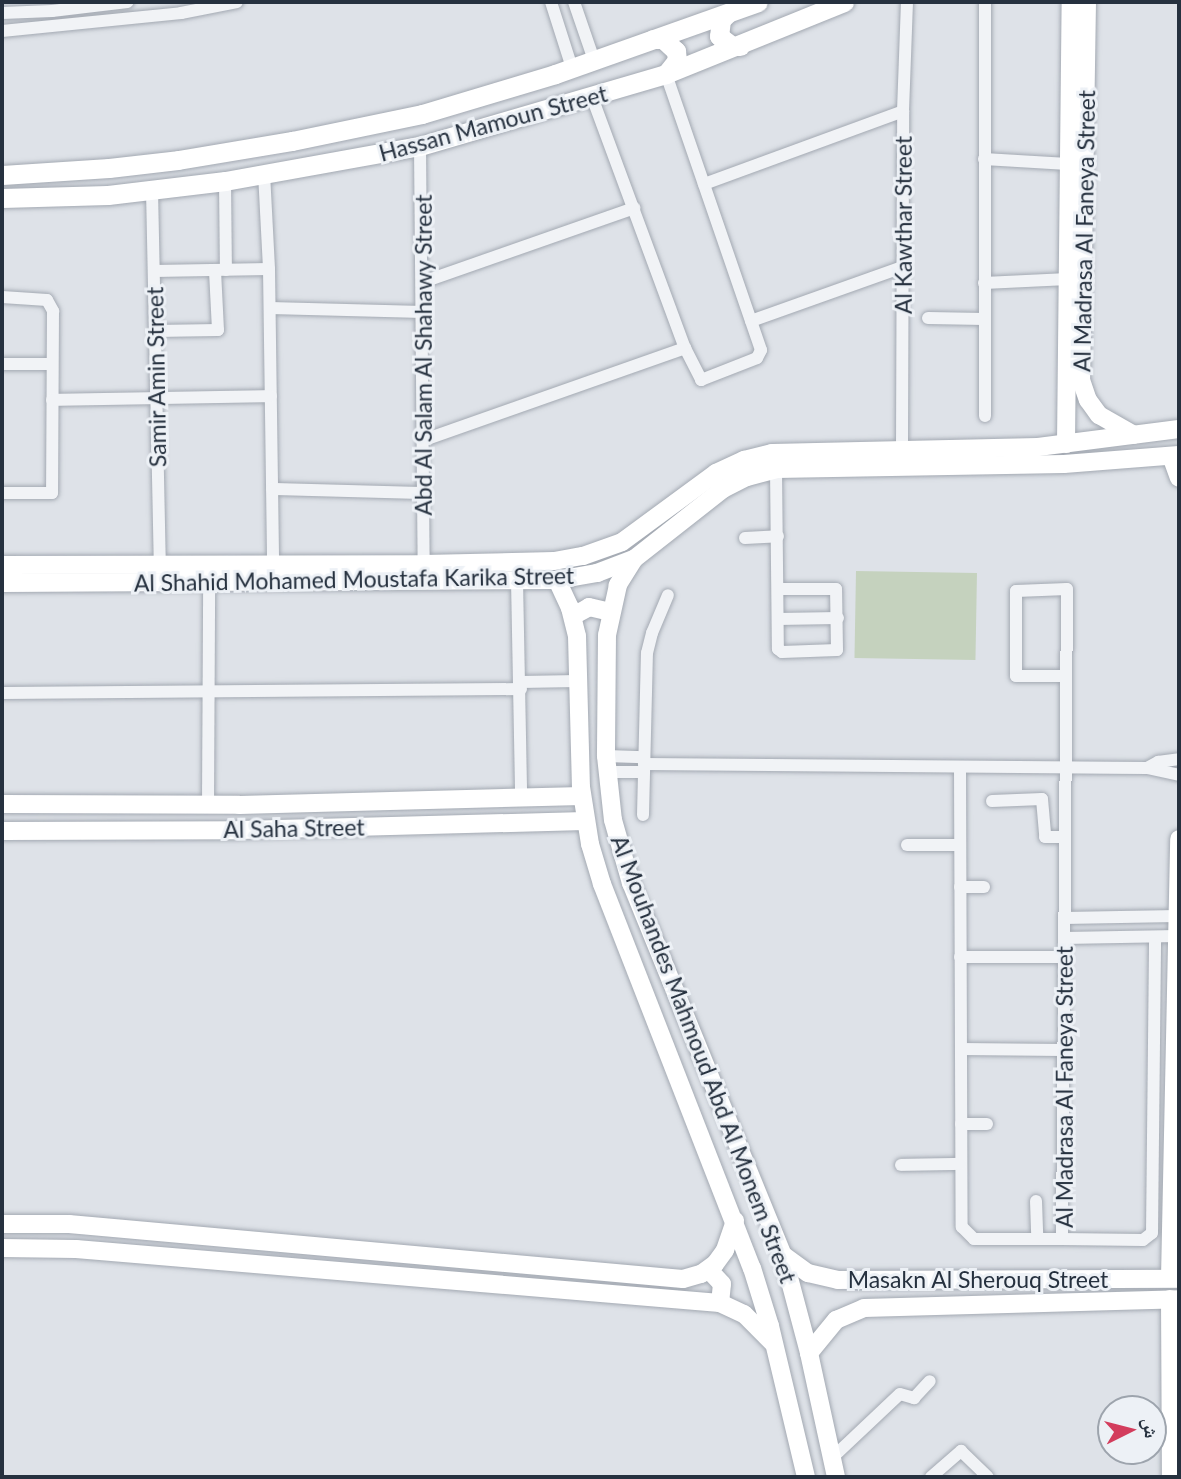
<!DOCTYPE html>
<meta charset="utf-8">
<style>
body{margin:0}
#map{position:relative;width:1181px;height:1479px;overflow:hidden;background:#dee2e8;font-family:Lato,"Noto Naskh Arabic",sans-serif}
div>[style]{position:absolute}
.green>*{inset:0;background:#c5d2be;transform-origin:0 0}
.roads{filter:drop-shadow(0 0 2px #a3a9b2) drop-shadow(0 0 2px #a3a9b2)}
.street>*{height:12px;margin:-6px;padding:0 6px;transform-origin:6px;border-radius:6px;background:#f1f3f6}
.secondary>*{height:18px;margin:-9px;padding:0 9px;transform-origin:9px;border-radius:9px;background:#fff}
.primary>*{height:19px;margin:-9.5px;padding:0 9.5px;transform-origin:9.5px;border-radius:9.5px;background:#fff}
span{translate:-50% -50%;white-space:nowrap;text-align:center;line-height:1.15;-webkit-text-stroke:6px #edf1f6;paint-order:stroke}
.street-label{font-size:23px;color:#26313f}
.frame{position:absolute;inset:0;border:4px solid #26313f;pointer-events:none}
.north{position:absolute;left:1097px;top:1395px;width:70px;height:70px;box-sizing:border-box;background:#edf1f6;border:2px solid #9da4ad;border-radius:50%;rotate:84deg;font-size:19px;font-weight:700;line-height:28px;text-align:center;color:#26313f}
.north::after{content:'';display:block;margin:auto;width:24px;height:32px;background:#d33d5d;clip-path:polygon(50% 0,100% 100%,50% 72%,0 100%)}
</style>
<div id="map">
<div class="green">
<div style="left:856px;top:571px;width:121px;height:87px;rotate:1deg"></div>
</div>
<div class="roads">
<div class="street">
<div style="left:551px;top:2px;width:69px;rotate:72.3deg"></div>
<div style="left:574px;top:2px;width:61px;rotate:71deg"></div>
<div style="left:2px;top:13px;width:50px;rotate:-2.3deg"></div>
<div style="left:52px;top:11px;width:76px;rotate:-6.8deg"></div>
<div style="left:2px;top:31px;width:180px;rotate:-5.7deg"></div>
<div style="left:181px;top:13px;width:57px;rotate:-11.1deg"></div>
<div style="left:592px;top:97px;width:268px;rotate:69.7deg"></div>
<div style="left:685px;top:348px;width:36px;rotate:63deg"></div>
<div style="left:701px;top:380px;width:60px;rotate:-21.4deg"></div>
<div style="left:757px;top:358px;width:9px;rotate:-63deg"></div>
<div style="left:761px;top:350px;width:292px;rotate:-109deg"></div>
<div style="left:420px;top:146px;width:418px;rotate:89.5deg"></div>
<div style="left:984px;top:159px;width:84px;rotate:3.4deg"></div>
<div style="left:264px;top:173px;width:96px;rotate:87deg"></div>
<div style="left:269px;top:269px;width:296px;rotate:89.2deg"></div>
<div style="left:225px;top:181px;width:89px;rotate:89.4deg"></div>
<div style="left:704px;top:184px;width:212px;rotate:-20.1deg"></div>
<div style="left:152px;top:190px;width:375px;rotate:88.8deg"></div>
<div style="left:154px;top:271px;width:115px;rotate:-1deg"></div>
<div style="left:423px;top:282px;width:224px;rotate:-19.3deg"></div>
<div style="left:984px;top:283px;width:84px;rotate:-2.7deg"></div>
<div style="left:2px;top:297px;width:45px;rotate:3.8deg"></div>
<div style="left:47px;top:300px;width:13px;rotate:61deg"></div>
<div style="left:53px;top:311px;width:182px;rotate:90.3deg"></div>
<div style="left:52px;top:493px;width:50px;rotate:180deg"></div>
<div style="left:270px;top:308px;width:153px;rotate:1.5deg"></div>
<div style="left:928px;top:318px;width:56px;rotate:1deg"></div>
<div style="left:751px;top:321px;width:161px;rotate:-19.6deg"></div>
<div style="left:155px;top:331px;width:63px;rotate:-0.9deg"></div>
<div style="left:218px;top:330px;width:60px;rotate:-92.9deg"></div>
<div style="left:2px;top:364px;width:50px"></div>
<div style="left:52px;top:400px;width:219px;rotate:-1deg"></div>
<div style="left:985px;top:416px;width:414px;rotate:-90deg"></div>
<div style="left:424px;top:440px;width:277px;rotate:-19.4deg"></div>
<div style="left:902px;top:448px;width:337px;rotate:-89.8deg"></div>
<div style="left:903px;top:111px;width:109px;rotate:-87.9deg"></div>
<div style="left:776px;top:469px;width:180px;rotate:89.4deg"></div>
<div style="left:778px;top:649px;width:5px;rotate:37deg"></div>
<div style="left:782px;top:652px;width:55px;rotate:-2.1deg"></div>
<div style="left:837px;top:650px;width:61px;rotate:-90.9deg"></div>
<div style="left:836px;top:589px;width:58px;rotate:180deg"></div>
<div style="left:272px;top:489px;width:152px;rotate:1.5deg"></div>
<div style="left:745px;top:538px;width:33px;rotate:-3deg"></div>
<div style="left:517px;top:580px;width:218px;rotate:88.9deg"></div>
<div style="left:778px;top:619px;width:60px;rotate:-1deg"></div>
<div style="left:1066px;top:676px;width:50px;rotate:180deg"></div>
<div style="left:1016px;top:676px;width:85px;rotate:-90deg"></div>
<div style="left:1016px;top:591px;width:51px;rotate:-2.2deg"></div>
<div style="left:1067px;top:589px;width:650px;rotate:90.44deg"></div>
<div style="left:1062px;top:1239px;width:81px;rotate:0.7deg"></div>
<div style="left:1143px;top:1240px;width:11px;rotate:-38deg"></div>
<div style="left:1152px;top:1233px;width:296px;rotate:-89.4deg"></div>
<div style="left:520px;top:682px;width:58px;rotate:-1deg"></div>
<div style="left:2px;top:693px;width:519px;rotate:-0.44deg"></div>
<div style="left:606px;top:756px;width:38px;rotate:2deg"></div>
<div style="left:644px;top:764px;width:503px;rotate:0.46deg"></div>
<div style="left:1147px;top:768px;width:33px;rotate:12deg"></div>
<div style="left:960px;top:768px;width:459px;rotate:89.8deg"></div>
<div style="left:962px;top:1227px;width:17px;rotate:45deg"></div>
<div style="left:974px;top:1239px;width:88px"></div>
<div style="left:1147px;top:768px;width:13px;rotate:-29deg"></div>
<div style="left:1158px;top:762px;width:21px;rotate:-8deg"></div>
<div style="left:607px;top:772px;width:37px"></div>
<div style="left:992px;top:801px;width:50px;rotate:-2.3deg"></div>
<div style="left:1042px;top:799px;width:38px;rotate:85deg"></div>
<div style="left:1045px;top:837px;width:20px"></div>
<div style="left:208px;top:804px;width:222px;rotate:-89.7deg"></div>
<div style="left:643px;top:815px;width:162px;rotate:-88.6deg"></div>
<div style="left:647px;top:653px;width:21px;rotate:-76deg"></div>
<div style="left:652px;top:633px;width:41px;rotate:-67.2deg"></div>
<div style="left:907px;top:845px;width:53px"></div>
<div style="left:960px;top:887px;width:24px"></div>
<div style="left:1064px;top:918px;width:113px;rotate:-1deg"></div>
<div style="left:1064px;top:938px;width:113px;rotate:-1deg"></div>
<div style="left:960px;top:957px;width:104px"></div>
<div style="left:961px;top:1049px;width:102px;rotate:0.6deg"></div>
<div style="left:961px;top:1124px;width:26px"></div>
<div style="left:901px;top:1165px;width:60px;rotate:-1deg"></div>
<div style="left:1036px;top:1201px;width:38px;rotate:88deg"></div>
<div style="left:832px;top:1458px;width:93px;rotate:-43.3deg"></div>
<div style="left:900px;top:1394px;width:15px;rotate:16deg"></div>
<div style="left:914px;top:1398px;width:23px;rotate:-47deg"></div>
<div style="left:931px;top:1477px;width:40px;rotate:-41deg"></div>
<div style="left:961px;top:1451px;width:37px;rotate:44deg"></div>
</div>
<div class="secondary">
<div style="left:1087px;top:2px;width:378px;rotate:90.9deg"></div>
<div style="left:1081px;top:380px;width:21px;rotate:71deg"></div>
<div style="left:1088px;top:400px;width:19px;rotate:54deg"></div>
<div style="left:1099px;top:415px;width:40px;rotate:29.7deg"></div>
<div style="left:1066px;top:444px;width:442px;rotate:-89.4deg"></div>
<div style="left:1171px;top:456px;width:23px;rotate:70deg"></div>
<div style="left:634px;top:559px;width:31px;rotate:122deg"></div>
<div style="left:618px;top:585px;width:51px;rotate:102.4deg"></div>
<div style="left:607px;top:635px;width:121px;rotate:90.5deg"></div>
<div style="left:606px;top:756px;width:64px;rotate:83.8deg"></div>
<div style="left:613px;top:820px;width:66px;rotate:74.1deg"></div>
<div style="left:631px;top:883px;width:402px;rotate:67.8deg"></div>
<div style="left:783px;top:1255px;width:101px;rotate:75.1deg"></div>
<div style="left:809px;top:1353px;width:127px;rotate:77.7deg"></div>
<div style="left:2px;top:565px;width:422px;rotate:-0.1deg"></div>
<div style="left:424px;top:564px;width:130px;rotate:-1.3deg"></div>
<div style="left:554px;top:561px;width:29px;rotate:-10deg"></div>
<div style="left:583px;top:556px;width:41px;rotate:-19.7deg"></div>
<div style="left:622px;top:542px;width:117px;rotate:-36.3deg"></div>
<div style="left:716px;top:473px;width:31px;rotate:-25deg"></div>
<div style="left:744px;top:460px;width:29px;rotate:-14deg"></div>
<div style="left:772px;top:453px;width:266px;rotate:-1.3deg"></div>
<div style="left:1038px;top:447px;width:142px;rotate:-7.3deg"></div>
<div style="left:557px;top:580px;width:31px;rotate:65deg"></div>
<div style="left:570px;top:608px;width:29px;rotate:76deg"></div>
<div style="left:577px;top:636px;width:151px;rotate:88.5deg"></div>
<div style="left:581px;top:787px;width:58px;rotate:81deg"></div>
<div style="left:590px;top:844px;width:42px;rotate:73.3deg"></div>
<div style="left:602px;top:884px;width:412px;rotate:68.7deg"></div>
<div style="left:752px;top:1268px;width:61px;rotate:72.8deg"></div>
<div style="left:770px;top:1326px;width:155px;rotate:76.6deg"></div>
<div style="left:2px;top:583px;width:555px;rotate:-0.31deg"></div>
<div style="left:557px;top:580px;width:41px;rotate:-9.9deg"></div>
<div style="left:597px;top:573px;width:40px;rotate:-21deg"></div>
<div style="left:634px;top:559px;width:113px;rotate:-38.2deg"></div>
<div style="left:723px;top:489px;width:27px;rotate:-27deg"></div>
<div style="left:747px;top:477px;width:30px;rotate:-15deg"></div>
<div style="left:776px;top:469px;width:288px;rotate:-1deg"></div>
<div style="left:1064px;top:464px;width:115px;rotate:-4.5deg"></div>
<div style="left:573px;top:616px;width:18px;rotate:-29deg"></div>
<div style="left:589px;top:607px;width:22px;rotate:13deg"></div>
<div style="left:2px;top:804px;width:237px;rotate:0.2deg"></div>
<div style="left:239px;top:805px;width:343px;rotate:-1.5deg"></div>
<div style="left:2px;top:831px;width:238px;rotate:-0.2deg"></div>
<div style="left:240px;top:830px;width:345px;rotate:-1.5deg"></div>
<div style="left:2px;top:1224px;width:67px"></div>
<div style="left:69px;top:1224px;width:616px;rotate:5.12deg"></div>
<div style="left:683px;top:1279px;width:19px;rotate:-16deg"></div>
<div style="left:701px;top:1274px;width:17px;rotate:-36deg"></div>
<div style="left:715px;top:1264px;width:17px;rotate:-54deg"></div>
<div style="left:725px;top:1250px;width:31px;rotate:-71deg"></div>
<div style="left:2px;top:1248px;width:74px;rotate:0.8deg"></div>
<div style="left:76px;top:1249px;width:646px;rotate:4.79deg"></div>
<div style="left:720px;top:1303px;width:26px;rotate:25deg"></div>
<div style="left:744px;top:1314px;width:40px;rotate:45deg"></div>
<div style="left:783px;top:1255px;width:31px;rotate:36deg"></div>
<div style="left:808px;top:1273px;width:31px;rotate:13deg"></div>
<div style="left:838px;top:1280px;width:341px;rotate:-0.2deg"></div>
<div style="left:709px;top:1270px;width:19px;rotate:47deg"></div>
<div style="left:722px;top:1284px;width:19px;rotate:96deg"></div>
<div style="left:1170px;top:1278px;width:439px;rotate:-88.8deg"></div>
<div style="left:1170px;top:1299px;width:178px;rotate:89.7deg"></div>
<div style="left:809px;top:1353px;width:43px;rotate:-50.7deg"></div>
<div style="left:836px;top:1320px;width:30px;rotate:-23deg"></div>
<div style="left:864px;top:1308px;width:315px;rotate:-1.6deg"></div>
</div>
<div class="primary">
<div style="left:727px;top:14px;width:8px;rotate:135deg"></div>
<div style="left:721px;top:20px;width:16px;rotate:97deg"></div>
<div style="left:719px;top:36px;width:16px;rotate:38deg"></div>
<div style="left:732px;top:46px;width:8px"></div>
<div style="left:653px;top:39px;width:10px"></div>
<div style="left:663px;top:39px;width:18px;rotate:43deg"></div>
<div style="left:676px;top:51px;width:9px;rotate:84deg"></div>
<div style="left:677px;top:60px;width:18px;rotate:128deg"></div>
<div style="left:2px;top:175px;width:107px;rotate:-3.7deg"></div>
<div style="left:109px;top:168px;width:69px;rotate:-6.6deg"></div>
<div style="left:178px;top:160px;width:116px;rotate:-9.5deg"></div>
<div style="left:292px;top:141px;width:133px;rotate:-11.7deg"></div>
<div style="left:422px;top:114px;width:139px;rotate:-16.7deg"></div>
<div style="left:555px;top:74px;width:215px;rotate:-19.5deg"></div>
<div style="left:2px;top:198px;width:106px;rotate:-1.6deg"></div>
<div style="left:108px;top:195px;width:118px;rotate:-6.8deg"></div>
<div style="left:225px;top:181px;width:198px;rotate:-10.2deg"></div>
<div style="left:420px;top:146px;width:256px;rotate:-16.3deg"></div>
<div style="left:666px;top:74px;width:192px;rotate:-22deg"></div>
</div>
</div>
<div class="street-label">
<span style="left:493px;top:123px;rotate:-15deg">Hassan Mamoun Street</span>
<span style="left:903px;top:225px;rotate:-90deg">Al Kawthar Street</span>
<span style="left:1084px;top:231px;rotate:-89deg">Al Madrasa Al Faneya Street</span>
<span style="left:423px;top:355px;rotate:-90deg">Abd Al Salam Al Shahawy Street</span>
<span style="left:156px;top:377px;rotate:-91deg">Samir Amin Street</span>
<span style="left:354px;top:579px;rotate:-1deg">Al Shahid Mohamed Moustafa Karika Street</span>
<span style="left:294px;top:828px;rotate:-1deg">Al Saha Street</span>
<span style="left:704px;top:1059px;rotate:69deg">Al Mouhandes Mahmoud Abd Al Monem Street</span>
<span style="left:1064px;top:1087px;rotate:-90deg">Al Madrasa Al Faneya Street</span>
<span style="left:978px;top:1279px">Masakn Al Sherouq Street</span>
</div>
<div class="frame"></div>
<div class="north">ش</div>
</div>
